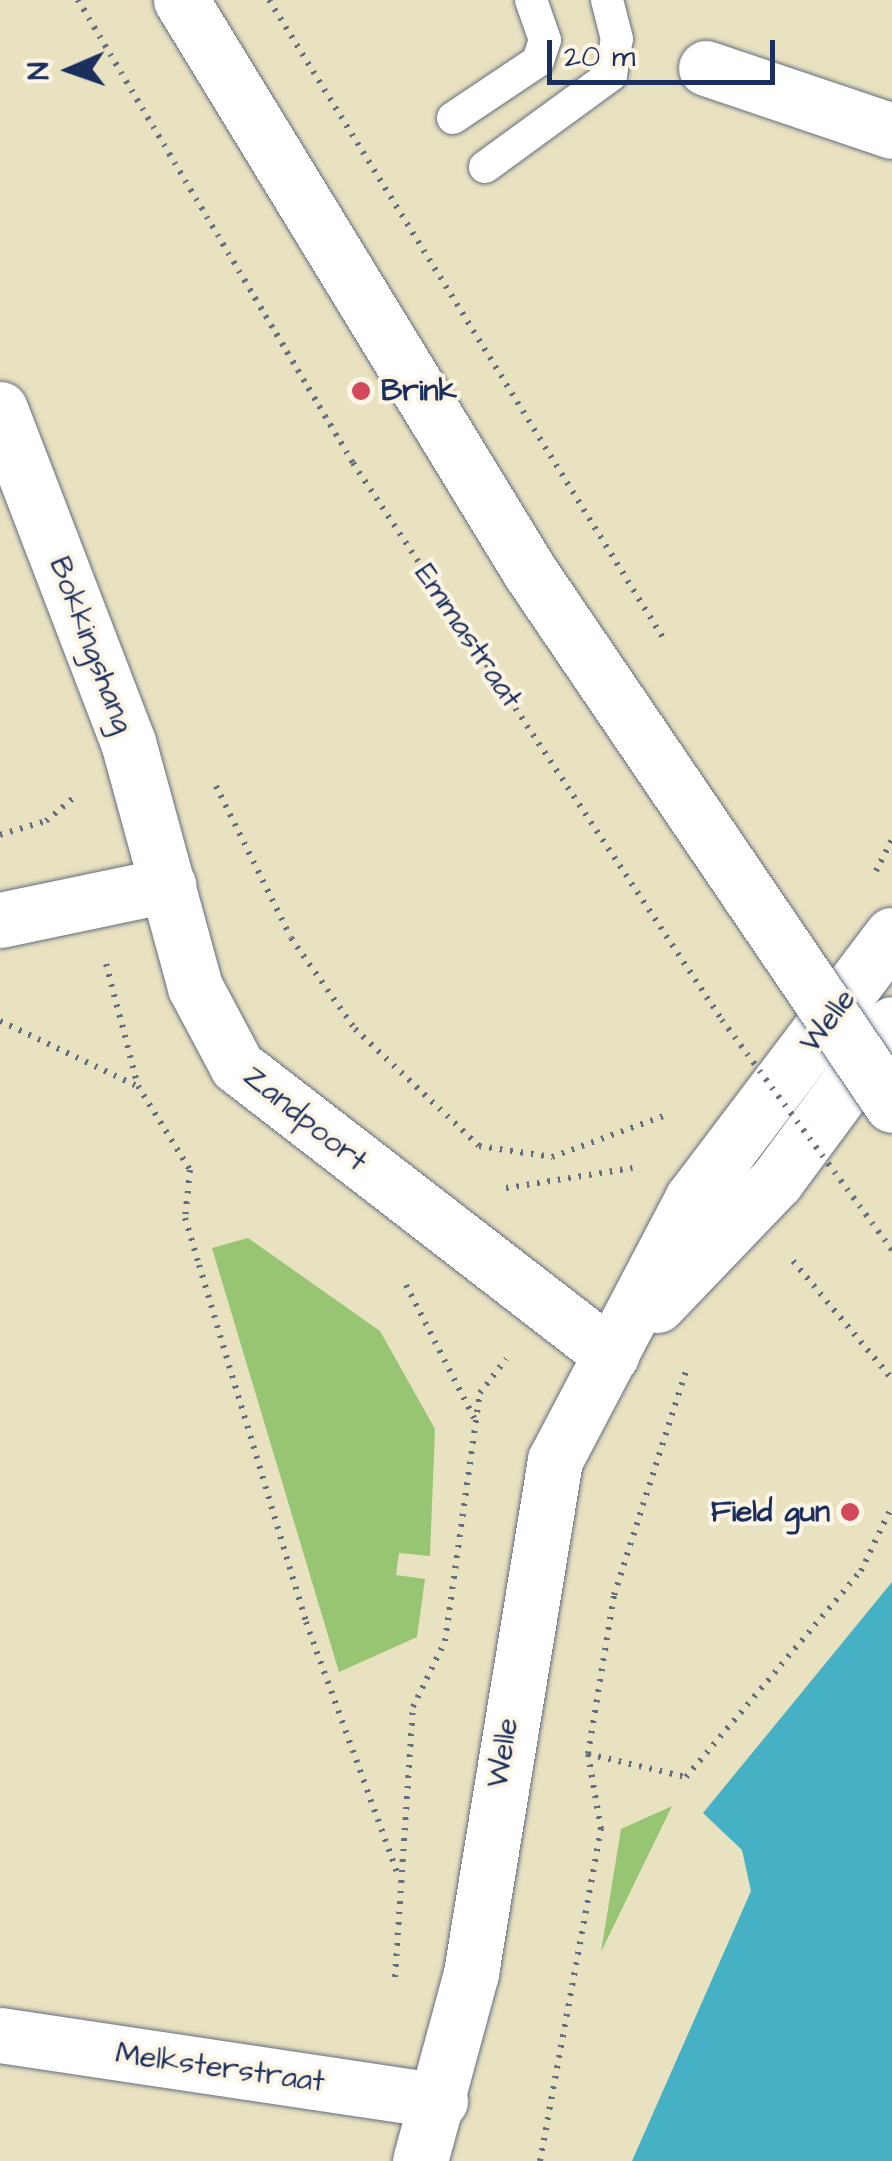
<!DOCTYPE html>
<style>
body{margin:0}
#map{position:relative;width:892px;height:2161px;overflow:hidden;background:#e9e2c0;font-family:"Architects Daughter",sans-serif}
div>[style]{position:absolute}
.green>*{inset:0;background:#97c574}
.water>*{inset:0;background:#46b0c5}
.path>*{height:6px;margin-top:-3px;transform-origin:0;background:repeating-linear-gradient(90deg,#636e80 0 2.5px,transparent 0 10.5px)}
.roads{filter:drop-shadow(0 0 2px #636e80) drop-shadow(0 0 2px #636e80)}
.lane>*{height:32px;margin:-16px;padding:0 16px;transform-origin:16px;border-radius:16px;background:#fff}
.street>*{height:55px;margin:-27.5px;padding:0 27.5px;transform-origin:27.5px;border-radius:27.5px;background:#fff}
.secondary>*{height:55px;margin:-27.5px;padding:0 27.5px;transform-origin:27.5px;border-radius:27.5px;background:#fff}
.path-bridge>*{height:6px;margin-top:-3px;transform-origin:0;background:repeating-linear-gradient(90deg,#636e80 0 2.5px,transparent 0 10.5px)}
.bridges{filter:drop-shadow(0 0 2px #636e80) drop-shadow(0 0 2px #636e80)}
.primary-bridge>*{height:55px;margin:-27.5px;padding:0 27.5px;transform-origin:27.5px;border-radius:27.5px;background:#fff}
.dots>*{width:28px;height:28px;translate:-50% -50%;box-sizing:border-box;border:5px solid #fcf5e5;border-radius:50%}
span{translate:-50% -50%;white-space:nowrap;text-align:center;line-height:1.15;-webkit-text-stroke:8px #fcf5e5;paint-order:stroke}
.poi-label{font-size:30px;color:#1b2f5e;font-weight:700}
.left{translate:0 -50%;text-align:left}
.right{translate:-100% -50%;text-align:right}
.street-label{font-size:30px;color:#1b2f5e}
.north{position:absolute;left:20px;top:20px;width:100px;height:100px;-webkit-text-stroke:8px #fcf5e5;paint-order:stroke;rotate:268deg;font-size:28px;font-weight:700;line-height:40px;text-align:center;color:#1b2f5e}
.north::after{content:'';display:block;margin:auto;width:35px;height:45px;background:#1b2f5e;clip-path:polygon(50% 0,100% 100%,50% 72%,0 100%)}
.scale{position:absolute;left:547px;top:40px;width:228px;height:45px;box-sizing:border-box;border:5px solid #1b2f5e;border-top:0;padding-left:12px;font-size:30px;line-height:35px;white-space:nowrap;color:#1b2f5e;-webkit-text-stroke:8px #fcf5e5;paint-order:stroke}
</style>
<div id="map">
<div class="green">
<div style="clip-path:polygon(248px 1238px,380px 1331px,435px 1429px,430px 1556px,399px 1553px,396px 1575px,425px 1579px,417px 1637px,339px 1672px,212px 1248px)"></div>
<div style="clip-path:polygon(672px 1806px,601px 1952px,621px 1829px)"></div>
</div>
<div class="water">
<div style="clip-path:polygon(892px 1582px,892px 2161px,632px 2161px,751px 1891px,742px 1850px,703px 1813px)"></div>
</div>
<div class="path">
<div style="left:216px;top:786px;width:169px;rotate:63.7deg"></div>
<div style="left:291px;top:938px;width:111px;rotate:54.9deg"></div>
<div style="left:355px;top:1029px;width:170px;rotate:43.3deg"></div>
<div style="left:479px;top:1146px;width:74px;rotate:8.6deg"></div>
<div style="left:552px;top:1157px;width:121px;rotate:-20.2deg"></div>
<div style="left:0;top:835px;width:48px;rotate:-16.9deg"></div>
<div style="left:46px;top:821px;width:38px;rotate:-40deg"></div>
<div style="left:876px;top:871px;width:36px;rotate:-63deg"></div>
<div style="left:106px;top:964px;width:126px;rotate:75.3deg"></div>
<div style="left:138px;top:1086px;width:99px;rotate:58.2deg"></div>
<div style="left:190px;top:1170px;width:48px;rotate:95.9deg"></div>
<div style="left:185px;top:1218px;width:49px;rotate:73.4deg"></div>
<div style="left:199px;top:1265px;width:373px;rotate:73.3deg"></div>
<div style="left:306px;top:1622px;width:271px;rotate:70deg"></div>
<div style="left:0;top:1021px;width:152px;rotate:25.4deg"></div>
<div style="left:506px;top:1188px;width:128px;rotate:-9deg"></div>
<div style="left:793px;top:1261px;width:154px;rotate:50deg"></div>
<div style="left:406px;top:1285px;width:152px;rotate:62.9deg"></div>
<div style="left:588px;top:1754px;width:101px;rotate:13.2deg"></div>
<div style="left:686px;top:1777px;width:270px;rotate:-49.7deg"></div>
<div style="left:861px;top:1571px;width:72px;rotate:-64.5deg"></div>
<div style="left:395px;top:1977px;width:271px;rotate:-86.2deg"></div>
<div style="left:413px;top:1707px;width:73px;rotate:-64.1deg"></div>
<div style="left:445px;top:1641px;width:250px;rotate:-82deg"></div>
<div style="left:480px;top:1393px;width:43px;rotate:-52.6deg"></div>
<div style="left:540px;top:2161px;width:338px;rotate:-79.6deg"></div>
<div style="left:601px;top:1829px;width:76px;rotate:-99.8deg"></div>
<div style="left:588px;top:1754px;width:161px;rotate:-80.7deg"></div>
<div style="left:614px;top:1595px;width:239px;rotate:-72.2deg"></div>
</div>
<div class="roads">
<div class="lane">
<div style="left:453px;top:118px;width:102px;rotate:-33.8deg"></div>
<div style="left:538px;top:61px;width:22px;rotate:-72deg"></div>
<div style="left:545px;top:40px;width:42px;rotate:-109.3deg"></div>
<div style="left:485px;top:167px;width:156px;rotate:-36.1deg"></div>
<div style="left:611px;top:75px;width:36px;rotate:-81deg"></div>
<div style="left:617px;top:39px;width:40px;rotate:-104.4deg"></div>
</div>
<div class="street">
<div style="left:706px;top:68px;width:196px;rotate:18.7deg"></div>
<div style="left:0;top:920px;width:172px;rotate:-11.8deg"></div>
<div style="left:0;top:2035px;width:445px;rotate:8.5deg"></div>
</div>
<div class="secondary">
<div style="left:0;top:409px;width:357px;rotate:69deg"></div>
<div style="left:128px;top:742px;width:254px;rotate:74.7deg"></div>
<div style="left:195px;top:987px;width:89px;rotate:62deg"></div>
<div style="left:237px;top:1066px;width:473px;rotate:37.7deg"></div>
<div style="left:657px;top:1305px;width:172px;rotate:-46.2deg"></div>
<div style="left:776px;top:1181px;width:195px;rotate:-53.5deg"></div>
<div style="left:420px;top:2161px;width:195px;rotate:-74.8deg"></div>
<div style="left:471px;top:1973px;width:520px;rotate:-80.7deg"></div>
<div style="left:555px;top:1460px;width:295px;rotate:-62.3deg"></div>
<div style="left:692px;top:1199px;width:331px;rotate:-52.9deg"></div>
</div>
</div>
<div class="path-bridge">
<div style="left:78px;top:0;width:539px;rotate:59.29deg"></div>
<div style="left:353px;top:463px;width:668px;rotate:56.48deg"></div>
<div style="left:722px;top:1020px;width:286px;rotate:53.5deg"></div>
<div style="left:269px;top:0;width:750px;rotate:58.3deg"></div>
</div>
<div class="bridges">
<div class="primary-bridge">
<div style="left:181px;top:0;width:670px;rotate:58.61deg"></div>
<div style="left:530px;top:572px;width:644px;rotate:55.82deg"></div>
</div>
</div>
<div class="dots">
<div style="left:361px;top:391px;background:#d1495b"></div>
<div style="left:850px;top:1512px;background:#d1495b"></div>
</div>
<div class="poi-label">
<span class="left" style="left:381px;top:391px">Brink</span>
<span class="right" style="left:830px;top:1512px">Field gun</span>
</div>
<div class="street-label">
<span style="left:468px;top:636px;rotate:56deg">Emmastraat</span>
<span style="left:91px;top:645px;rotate:69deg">Bokkingshang</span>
<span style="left:828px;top:1021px;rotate:-53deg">Welle</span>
<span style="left:305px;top:1119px;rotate:39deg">Zandpoort</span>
<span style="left:503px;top:1753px;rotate:-81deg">Welle</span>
<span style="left:220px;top:2068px;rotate:8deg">Melksterstraat</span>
</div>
<div class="north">N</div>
<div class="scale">20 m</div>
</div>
